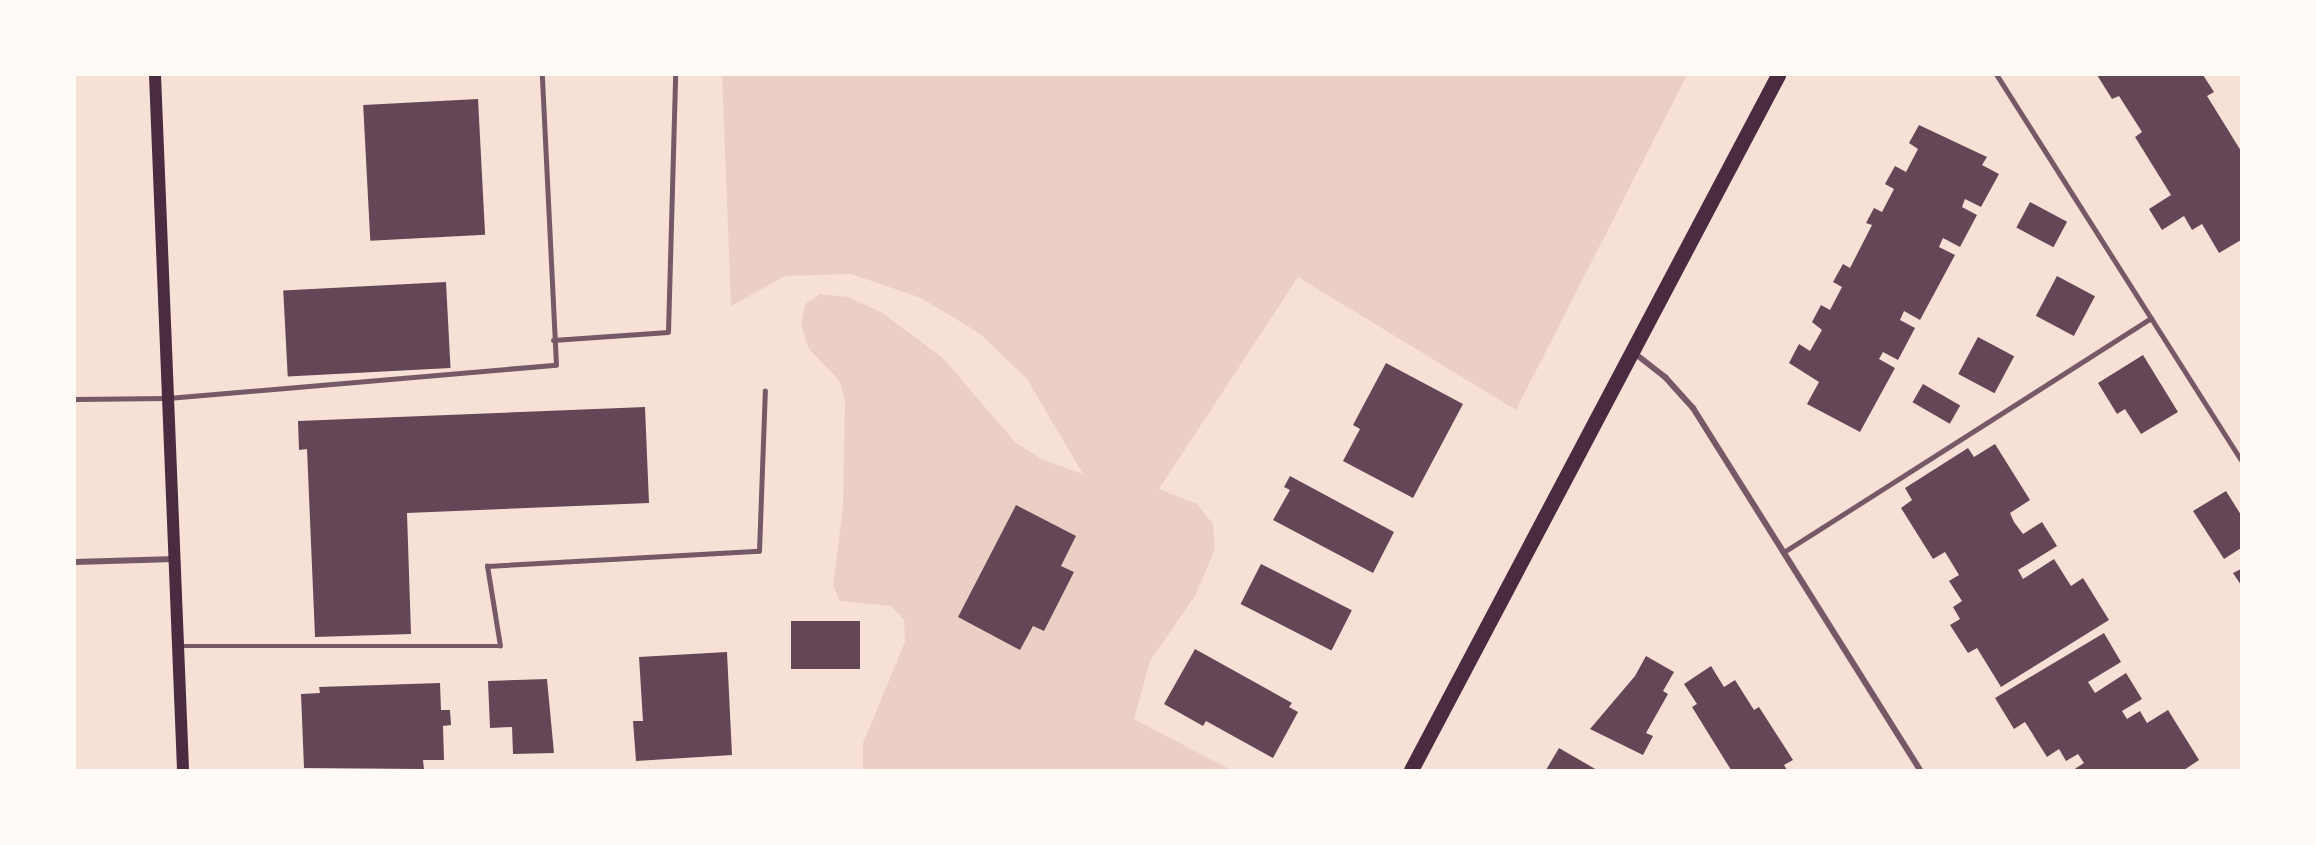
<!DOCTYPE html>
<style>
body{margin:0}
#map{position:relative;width:2316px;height:845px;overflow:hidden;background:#f7e1d7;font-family:"Varela Round",sans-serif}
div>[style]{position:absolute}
.green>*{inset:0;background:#ebcfc5}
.building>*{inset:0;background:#644757;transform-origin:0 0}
.service>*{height:4.5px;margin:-2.25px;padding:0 2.25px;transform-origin:2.25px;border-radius:2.25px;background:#755966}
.minor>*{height:6px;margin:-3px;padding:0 3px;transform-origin:3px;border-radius:3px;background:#755966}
.secondary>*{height:12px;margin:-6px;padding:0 6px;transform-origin:6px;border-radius:6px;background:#4a2c40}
.primary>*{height:15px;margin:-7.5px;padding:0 7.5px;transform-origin:7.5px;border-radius:7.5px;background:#4a2c40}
span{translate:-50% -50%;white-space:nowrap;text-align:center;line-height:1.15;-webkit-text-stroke:5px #fffaf5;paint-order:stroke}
.frame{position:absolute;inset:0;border:76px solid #fffaf5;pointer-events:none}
</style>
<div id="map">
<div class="green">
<div style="clip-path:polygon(evenodd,722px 75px,1687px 75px,1516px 410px,1298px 277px,1159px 489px,1197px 504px,1213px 524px,1215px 549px,1195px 596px,1150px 661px,1134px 719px,1231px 770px,863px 770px,863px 743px,905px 642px,904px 620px,891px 606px,840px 601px,833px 586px,843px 506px,845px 401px,839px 380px,809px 349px,801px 325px,805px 304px,820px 294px,848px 297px,881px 312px,943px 358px,1015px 442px,1043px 460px,1083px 474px,1027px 379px,979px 333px,921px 298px,851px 274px,785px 276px,731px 306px,722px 75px,1016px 505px,1076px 537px,1061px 566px,1074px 572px,1044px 631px,1033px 626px,1020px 649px,958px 617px,1016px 505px)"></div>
</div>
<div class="building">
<div style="clip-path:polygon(2097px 75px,2203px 75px,2214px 92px,2207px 96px,2241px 151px,2241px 240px,2219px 253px,2202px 224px,2192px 230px,2184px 216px,2162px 230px,2149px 209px,2171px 195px,2135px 137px,2142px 132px,2119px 96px,2112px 99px)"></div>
<div style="left:478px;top:99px;width:136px;height:115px;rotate:87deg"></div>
<div style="clip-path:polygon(1919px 125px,1987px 157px,1982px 165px,1999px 174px,1981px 207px,1965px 199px,1962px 207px,1977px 215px,1960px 247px,1943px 238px,1939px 247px,1955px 255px,1920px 320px,1904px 311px,1900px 320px,1915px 328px,1898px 360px,1883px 352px,1879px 359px,1895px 368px,1860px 432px,1807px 404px,1819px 382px,1789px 363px,1799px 344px,1810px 351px,1822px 330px,1812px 322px,1821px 305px,1830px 310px,1842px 287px,1833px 282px,1843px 264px,1850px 268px,1872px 225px,1866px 223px,1874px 208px,1882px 212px,1894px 189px,1885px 184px,1895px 166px,1906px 172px,1918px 149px,1909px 143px)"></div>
<div style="left:2030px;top:202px;width:42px;height:29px;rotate:28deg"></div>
<div style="left:2057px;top:276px;width:43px;height:45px;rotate:28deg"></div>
<div style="left:446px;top:282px;width:86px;height:163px;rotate:87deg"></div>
<div style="left:1978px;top:337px;width:41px;height:42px;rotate:28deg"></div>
<div style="clip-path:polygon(2143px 355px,2178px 412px,2141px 434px,2125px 409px,2117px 414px,2098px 383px)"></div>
<div style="clip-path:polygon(1386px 363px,1463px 404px,1413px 498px,1343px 461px,1360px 429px,1353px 425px)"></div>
<div style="left:1923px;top:384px;width:43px;height:21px;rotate:30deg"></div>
<div style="clip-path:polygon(645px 407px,649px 503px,407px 513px,411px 634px,315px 637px,307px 449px,299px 450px,298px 421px)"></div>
<div style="clip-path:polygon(1995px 444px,2030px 500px,2010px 513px,2014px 522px,2023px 534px,2042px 522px,2057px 546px,2018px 570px,2023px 579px,2054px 559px,2071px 586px,2083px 578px,2109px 620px,2001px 687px,1977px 648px,1968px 653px,1950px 625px,1960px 619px,1953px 607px,1962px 601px,1949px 581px,1959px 575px,1945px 552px,1933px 559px,1901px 508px,1912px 500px,1905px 488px,1968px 448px,1974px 457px)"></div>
<div style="clip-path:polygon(1290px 476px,1394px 532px,1373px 573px,1273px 520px,1290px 490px,1284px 487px)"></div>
<div style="clip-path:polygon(2226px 491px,2241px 515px,2241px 548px,2224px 559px,2193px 511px)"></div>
<div style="clip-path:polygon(1016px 505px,1076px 536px,1061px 566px,1074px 572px,1044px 631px,1033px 626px,1020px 650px,958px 617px)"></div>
<div style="left:1261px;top:564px;width:102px;height:45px;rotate:27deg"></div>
<div style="clip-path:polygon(2241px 569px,2241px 585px,2233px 573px)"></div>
<div style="left:860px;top:621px;width:48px;height:69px;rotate:90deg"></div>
<div style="clip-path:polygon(2104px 633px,2121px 662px,2088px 682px,2095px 693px,2126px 673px,2142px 699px,2122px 711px,2127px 719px,2140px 711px,2147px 723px,2168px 710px,2199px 760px,2184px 770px,2073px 770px,2084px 763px,2078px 754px,2066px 761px,2059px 749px,2047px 757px,2025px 722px,2014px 729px,1995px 698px)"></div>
<div style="clip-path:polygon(1195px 649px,1292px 703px,1289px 707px,1298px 712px,1273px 758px,1206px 721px,1203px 726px,1164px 704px)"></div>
<div style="clip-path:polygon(727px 652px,732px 755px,636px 761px,633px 721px,643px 721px,639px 657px)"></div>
<div style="clip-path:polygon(1646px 656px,1674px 672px,1663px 691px,1668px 694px,1646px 733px,1653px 736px,1643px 755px,1590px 729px,1635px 676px)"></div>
<div style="clip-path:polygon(1711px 666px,1724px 687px,1735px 680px,1754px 710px,1759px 707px,1793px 760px,1784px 765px,1787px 770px,1731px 770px,1692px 707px,1697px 704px,1684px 684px)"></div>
<div style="clip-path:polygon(547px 679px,554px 753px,513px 754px,512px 727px,490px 728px,488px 681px)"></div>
<div style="clip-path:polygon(440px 683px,441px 710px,450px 710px,451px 725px,443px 726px,444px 760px,423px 760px,424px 769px,304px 768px,301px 694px,320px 693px,319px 687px)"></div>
<div style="clip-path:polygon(1559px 748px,1597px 770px,1546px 770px)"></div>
</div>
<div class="service">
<div style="left:1997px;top:75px;width:455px;rotate:57.6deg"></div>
<div style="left:553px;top:340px;width:115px;rotate:-4deg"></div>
<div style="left:668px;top:332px;width:257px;rotate:-88.4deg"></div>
<div style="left:75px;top:399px;width:93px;rotate:-0.6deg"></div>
<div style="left:168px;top:398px;width:389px;rotate:-4.9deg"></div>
<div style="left:556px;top:365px;width:290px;rotate:-92.8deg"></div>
<div style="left:1784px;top:552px;width:435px;rotate:-32.5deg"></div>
<div style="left:179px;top:646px;width:321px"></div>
<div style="left:500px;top:646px;width:81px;rotate:-99.2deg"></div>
<div style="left:487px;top:566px;width:272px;rotate:-3.2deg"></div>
<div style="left:759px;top:551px;width:160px;rotate:-87.9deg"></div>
</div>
<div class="minor">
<div style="left:1633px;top:352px;width:41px;rotate:38deg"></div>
<div style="left:1665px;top:377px;width:42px;rotate:47.9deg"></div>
<div style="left:1693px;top:408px;width:427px;rotate:57.9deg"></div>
<div style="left:75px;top:562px;width:100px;rotate:-1.7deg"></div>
</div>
<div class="secondary">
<div style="left:155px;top:75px;width:696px;rotate:87.69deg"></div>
</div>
<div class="primary">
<div style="left:1411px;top:770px;width:786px;rotate:-62.16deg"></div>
</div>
<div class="frame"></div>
</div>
